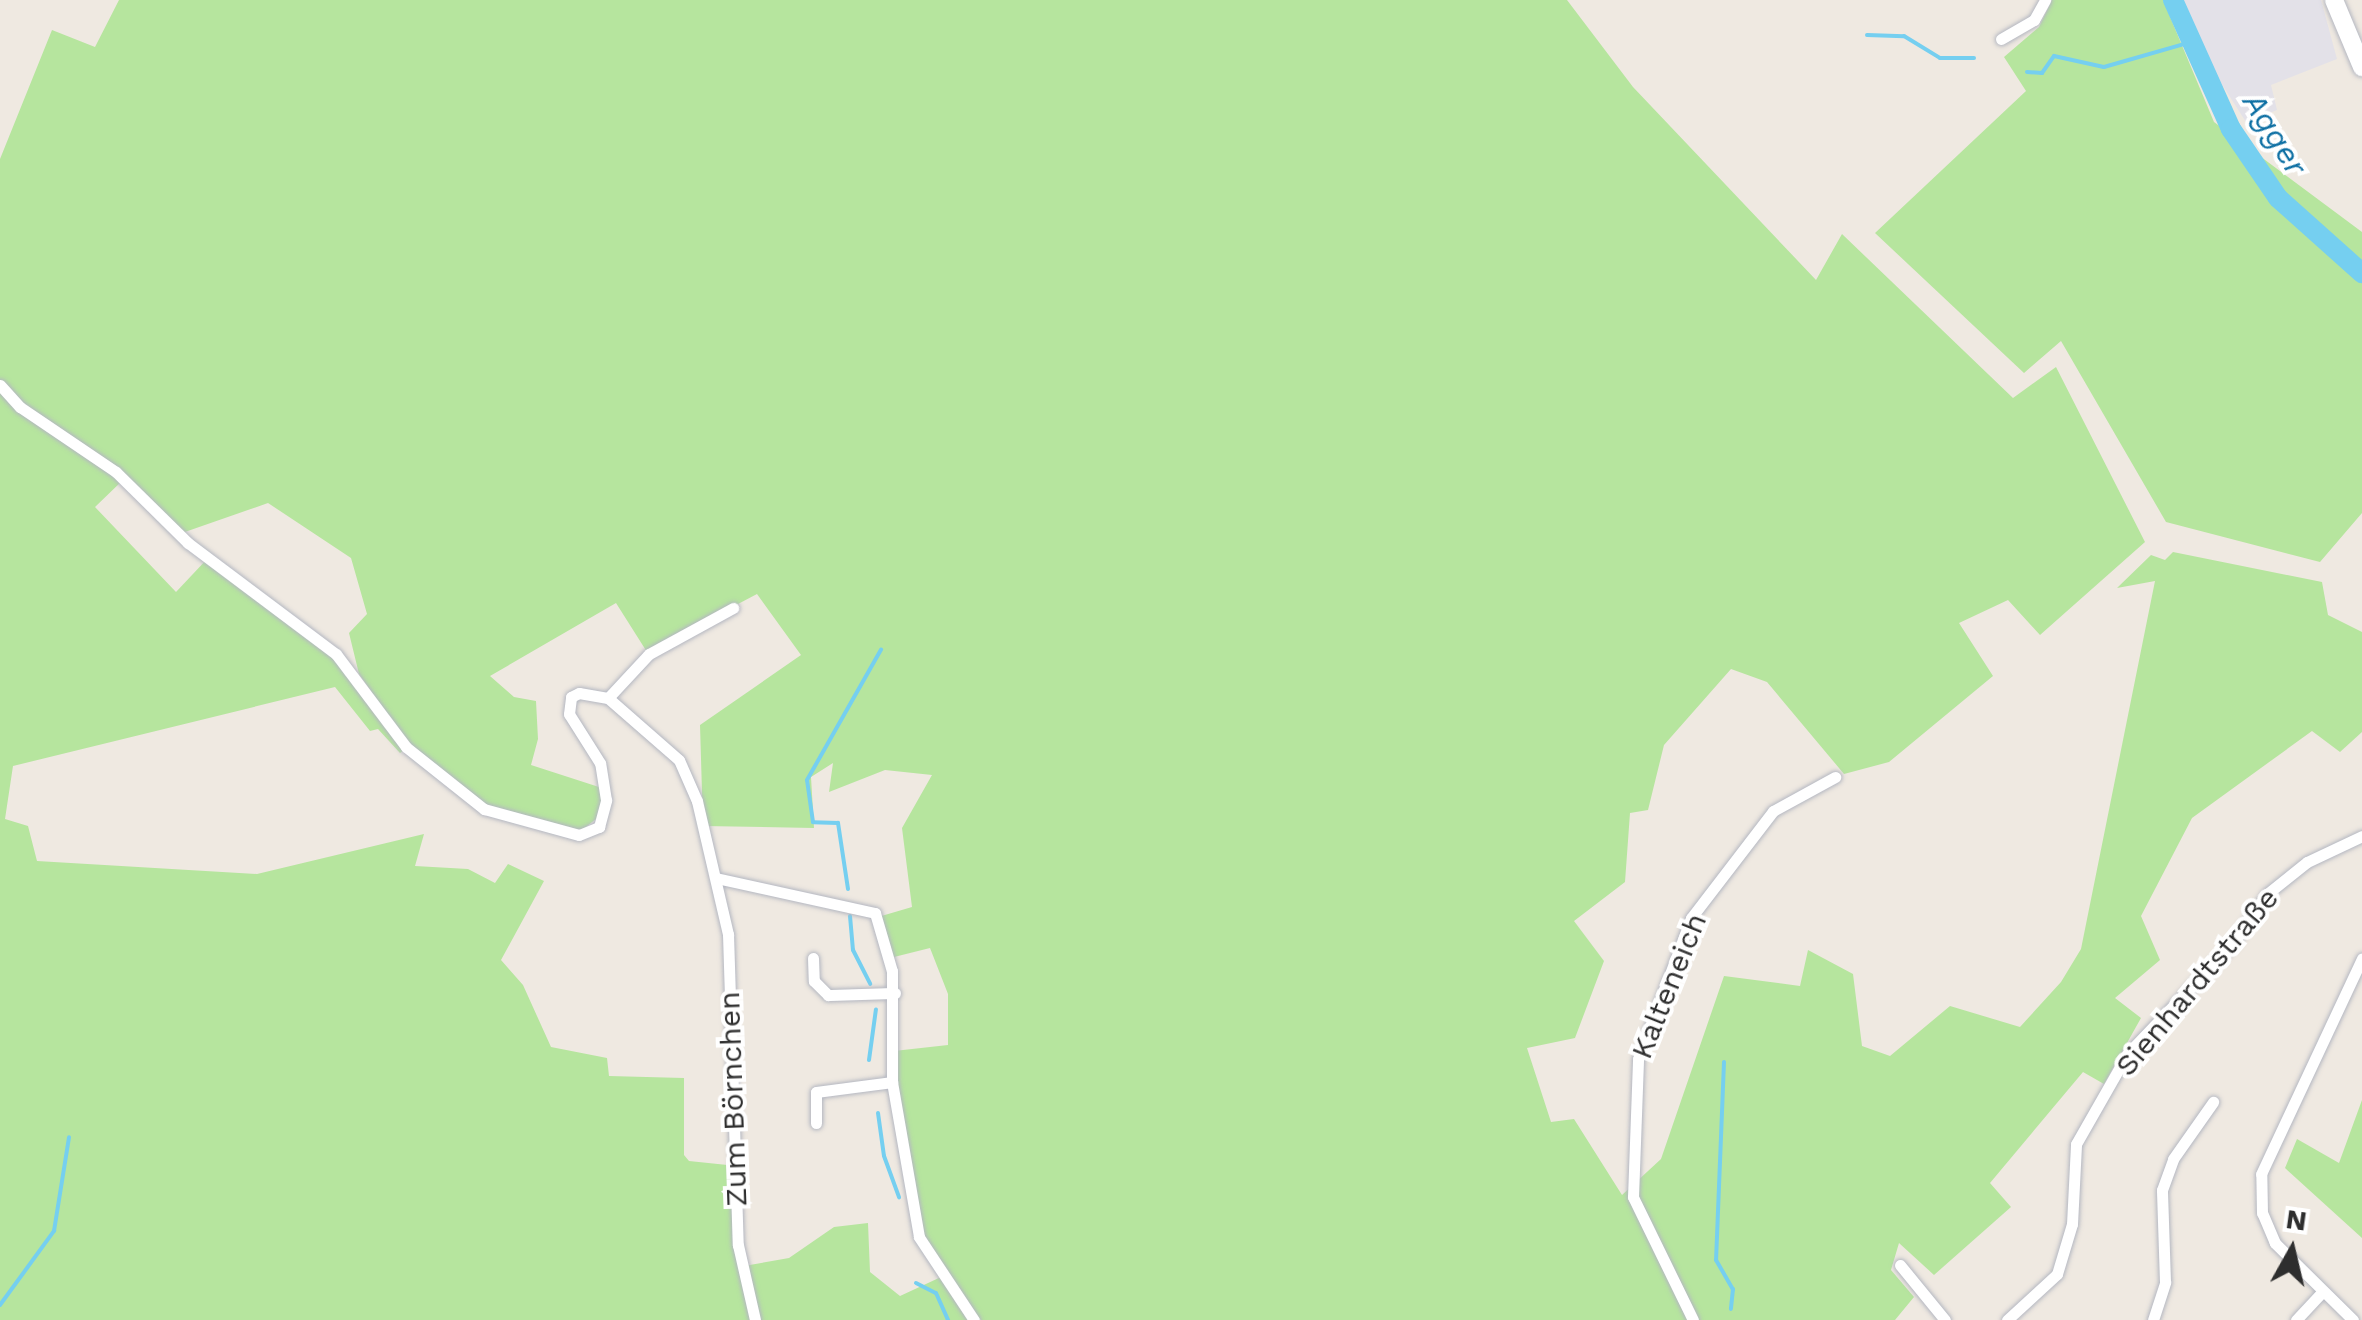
<!DOCTYPE html>
<meta charset="utf-8">
<style>
body{margin:0}
#map{position:relative;width:2362px;height:1320px;overflow:hidden;background:#efe9e1;font-family:"Work Sans",sans-serif}
div>[style]{position:absolute}
.industrial>*{inset:0;background:#e3e1e8}
.green>*{inset:0;background:#b6e59e}
.stream>*{height:4px;margin:-2px;padding:0 2px;transform-origin:2px;border-radius:2px;background:#75cff0}
.river>*{height:20px;margin:-10px;padding:0 10px;transform-origin:10px;border-radius:10px;background:#75cff0}
.roads{filter:drop-shadow(0 0 2px #b4b7c1) drop-shadow(0 0 2px #b4b7c1)}
.minor>*{height:11px;margin:-5.5px;padding:0 5.5px;transform-origin:5.5px;border-radius:5.5px;background:#fff}
.secondary>*{height:18px;margin:-9px;padding:0 9px;transform-origin:9px;border-radius:9px;background:#fff}
span{translate:-50% -50%;white-space:nowrap;text-align:center;line-height:1.15;-webkit-text-stroke:8px #fff;paint-order:stroke}
.street-label{font-size:30px;color:#2e2e2e}
.water-label{font-size:32px;color:#0d6fa3;font-style:italic}
.north{position:absolute;left:2242px;top:1200px;width:100px;height:100px;-webkit-text-stroke:8px #fff;paint-order:stroke;rotate:8deg;font-size:28px;font-weight:700;line-height:40px;text-align:center;color:#2e2e2e}
.north::after{content:'';display:block;margin:auto;width:35px;height:45px;background:#2e2e2e;clip-path:polygon(50% 0,100% 100%,50% 72%,0 100%)}
</style>
<div id="map">
<div class="industrial">
<div style="clip-path:polygon(2168px 0,2321px 0,2337px 59px,2271px 85px,2277px 110px,2246px 122px)"></div>
</div>
<div class="green">
<div style="clip-path:polygon(119px 0,1567px 0,1633px 87px,1816px 280px,1842px 234px,2013px 398px,2056px 367px,2145px 542px,2040px 635px,2008px 600px,1959px 623px,1993px 676px,1889px 762px,1844px 774px,1767px 682px,1731px 669px,1664px 745px,1648px 810px,1630px 813px,1625px 882px,1574px 921px,1604px 961px,1575px 1038px,1527px 1048px,1551px 1122px,1574px 1119px,1622px 1195px,1661px 1159px,1724px 976px,1800px 986px,1808px 950px,1853px 974px,1862px 1046px,1890px 1056px,1950px 1006px,2020px 1027px,2061px 982px,2081px 949px,2155px 581px,2117px 588px,2151px 555px,2165px 560px,2173px 552px,2322px 582px,2328px 615px,2362px 632px,2362px 732px,2340px 752px,2312px 731px,2192px 818px,2141px 916px,2160px 960px,2115px 998px,2141px 1018px,2104px 1084px,2083px 1072px,1990px 1183px,2011px 1207px,1934px 1275px,1899px 1243px,1891px 1270px,1914px 1297px,1895px 1320px,757px 1320px,744px 1266px,789px 1258px,834px 1227px,868px 1223px,870px 1272px,900px 1296px,941px 1277px,922px 1245px,894px 1081px,894px 1051px,948px 1045px,948px 994px,930px 948px,890px 958px,878px 917px,912px 907px,902px 828px,932px 775px,885px 770px,829px 792px,833px 763px,811px 777px,814px 828px,703px 826px,700px 725px,801px 655px,757px 594px,647px 652px,616px 603px,490px 676px,514px 697px,536px 701px,538px 739px,531px 765px,602px 788px,601px 815px,582px 830px,518px 820px,487px 807px,410px 746px,359px 674px,349px 633px,367px 614px,351px 558px,268px 503px,182px 533px,145px 494px,22px 407px,0 382px,0 159px,52px 30px,95px 47px)"></div>
<div style="clip-path:polygon(2052px 0,2163px 0,2214px 122px,2362px 232px,2362px 513px,2320px 562px,2166px 522px,2061px 341px,2024px 373px,1875px 233px,2026px 91px,2004px 57px,2039px 27px)"></div>
<div style="clip-path:polygon(0 388px,123px 480px,95px 507px,176px 592px,208px 558px,333px 654px,404px 750px,400px 753px,378px 729px,370px 731px,335px 687px,13px 766px,5px 819px,28px 826px,37px 861px,257px 874px,424px 834px,415px 866px,468px 869px,495px 883px,508px 864px,544px 881px,501px 960px,523px 985px,551px 1047px,607px 1058px,609px 1076px,684px 1078px,684px 1155px,689px 1161px,737px 1166px,736px 1219px,753px 1320px,0 1320px)"></div>
<div style="clip-path:polygon(2362px 1100px,2362px 1238px,2285px 1168px,2297px 1139px,2339px 1163px)"></div>
</div>
<div class="stream">
<div style="left:1867px;top:35px;width:37px;rotate:2deg"></div>
<div style="left:1904px;top:36px;width:42px;rotate:31.4deg"></div>
<div style="left:1940px;top:58px;width:34px"></div>
<div style="left:2027px;top:72px;width:15px;rotate:4deg"></div>
<div style="left:2042px;top:73px;width:21px;rotate:-55deg"></div>
<div style="left:2054px;top:56px;width:51px;rotate:12.4deg"></div>
<div style="left:2104px;top:67px;width:83px;rotate:-16deg"></div>
<div style="left:2184px;top:44px;width:14px;rotate:30deg"></div>
<div style="left:848px;top:889px;width:67px;rotate:-98.6deg"></div>
<div style="left:838px;top:823px;width:25px;rotate:-178deg"></div>
<div style="left:813px;top:822px;width:42px;rotate:-98.1deg"></div>
<div style="left:807px;top:780px;width:150px;rotate:-60.4deg"></div>
<div style="left:850px;top:916px;width:34px;rotate:85deg"></div>
<div style="left:853px;top:950px;width:38px;rotate:63deg"></div>
<div style="left:869px;top:1060px;width:51px;rotate:-82.2deg"></div>
<div style="left:1724px;top:1062px;width:198px;rotate:92.3deg"></div>
<div style="left:1716px;top:1260px;width:34px;rotate:60deg"></div>
<div style="left:1733px;top:1289px;width:20px;rotate:96deg"></div>
<div style="left:878px;top:1113px;width:43px;rotate:82.1deg"></div>
<div style="left:884px;top:1156px;width:44px;rotate:69.9deg"></div>
<div style="left:916px;top:1283px;width:22px;rotate:27deg"></div>
<div style="left:936px;top:1293px;width:30px;rotate:66deg"></div>
<div style="left:0;top:1305px;width:92px;rotate:-53.9deg"></div>
<div style="left:54px;top:1231px;width:95px;rotate:-80.9deg"></div>
</div>
<div class="river">
<div style="left:2173px;top:0;width:141px;rotate:65.8deg"></div>
<div style="left:2231px;top:129px;width:83px;rotate:55.7deg"></div>
<div style="left:2278px;top:198px;width:113px;rotate:41.8deg"></div>
</div>
<div class="roads">
<div class="minor">
<div style="left:2001px;top:39px;width:38px;rotate:-30deg"></div>
<div style="left:2034px;top:20px;width:23px;rotate:-61deg"></div>
<div style="left:0;top:385px;width:30px;rotate:48deg"></div>
<div style="left:20px;top:407px;width:116px;rotate:34.1deg"></div>
<div style="left:116px;top:472px;width:101px;rotate:44.6deg"></div>
<div style="left:188px;top:543px;width:185px;rotate:36.9deg"></div>
<div style="left:336px;top:654px;width:116px;rotate:53deg"></div>
<div style="left:406px;top:747px;width:100px;rotate:38.5deg"></div>
<div style="left:484px;top:809px;width:98px;rotate:15.3deg"></div>
<div style="left:579px;top:835px;width:22px;rotate:-22deg"></div>
<div style="left:599px;top:827px;width:28px;rotate:-75deg"></div>
<div style="left:606px;top:800px;width:37px;rotate:-99deg"></div>
<div style="left:600px;top:763px;width:58px;rotate:-122.3deg"></div>
<div style="left:569px;top:714px;width:17px;rotate:-83deg"></div>
<div style="left:571px;top:697px;width:9px;rotate:-27deg"></div>
<div style="left:579px;top:693px;width:29px;rotate:10deg"></div>
<div style="left:608px;top:698px;width:94px;rotate:41.1deg"></div>
<div style="left:679px;top:760px;width:45px;rotate:66.3deg"></div>
<div style="left:697px;top:801px;width:137px;rotate:76.9deg"></div>
<div style="left:728px;top:934px;width:311px;rotate:88.2deg"></div>
<div style="left:738px;top:1245px;width:77px;rotate:77.2deg"></div>
<div style="left:608px;top:698px;width:60px;rotate:-47deg"></div>
<div style="left:649px;top:654px;width:96px;rotate:-28.7deg"></div>
<div style="left:716px;top:878px;width:163px;rotate:12.4deg"></div>
<div style="left:875px;top:913px;width:60px;rotate:73.7deg"></div>
<div style="left:892px;top:971px;width:111px;rotate:90deg"></div>
<div style="left:892px;top:1082px;width:157px;rotate:80.1deg"></div>
<div style="left:919px;top:1237px;width:100px;rotate:56.5deg"></div>
<div style="left:813px;top:958px;width:23px;rotate:88deg"></div>
<div style="left:814px;top:981px;width:20px;rotate:45deg"></div>
<div style="left:828px;top:995px;width:67px;rotate:-1.7deg"></div>
<div style="left:816px;top:1123px;width:31px;rotate:-90deg"></div>
<div style="left:816px;top:1092px;width:77px;rotate:-7.5deg"></div>
<div style="left:1900px;top:1265px;width:71px;rotate:50.7deg"></div>
<div style="left:1693px;top:1320px;width:137px;rotate:-116deg"></div>
<div style="left:1633px;top:1197px;width:138px;rotate:-87.9deg"></div>
<div style="left:1638px;top:1059px;width:151px;rotate:-69.4deg"></div>
<div style="left:1691px;top:918px;width:135px;rotate:-52.5deg"></div>
<div style="left:1773px;top:811px;width:71px;rotate:-28.7deg"></div>
<div style="left:2007px;top:1320px;width:68px;rotate:-42.6deg"></div>
<div style="left:2057px;top:1274px;width:52px;rotate:-73.3deg"></div>
<div style="left:2072px;top:1224px;width:80px;rotate:-87.1deg"></div>
<div style="left:2076px;top:1144px;width:105px;rotate:-60.3deg"></div>
<div style="left:2128px;top:1053px;width:152px;rotate:-46.3deg"></div>
<div style="left:2233px;top:943px;width:60px;rotate:-55.2deg"></div>
<div style="left:2267px;top:894px;width:51px;rotate:-38.7deg"></div>
<div style="left:2307px;top:862px;width:61px;rotate:-25.3deg"></div>
<div style="left:2153px;top:1320px;width:40px;rotate:-72deg"></div>
<div style="left:2165px;top:1282px;width:92px;rotate:-91.9deg"></div>
<div style="left:2162px;top:1190px;width:33px;rotate:-70deg"></div>
<div style="left:2173px;top:1159px;width:70px;rotate:-54.9deg"></div>
<div style="left:2296px;top:1320px;width:38px;rotate:-47deg"></div>
<div style="left:2353px;top:1320px;width:110px;rotate:-135.4deg"></div>
<div style="left:2275px;top:1243px;width:33px;rotate:-113deg"></div>
<div style="left:2262px;top:1213px;width:39px;rotate:-91deg"></div>
<div style="left:2261px;top:1174px;width:238px;rotate:-64.9deg"></div>
</div>
<div class="secondary">
<div style="left:2334px;top:0;width:73px;rotate:67.3deg"></div>
</div>
</div>
<div class="street-label">
<span style="left:2197px;top:982px;rotate:-50deg">Sienhardtstraße</span>
<span style="left:1669px;top:986px;rotate:-68deg">Kalteneich</span>
<span style="left:733px;top:1099px;rotate:-92deg">Zum Börnchen</span>
</div>
<div class="water-label">
<span style="left:2275px;top:134px;rotate:58deg">Agger</span>
</div>
<div class="north">N</div>
</div>
